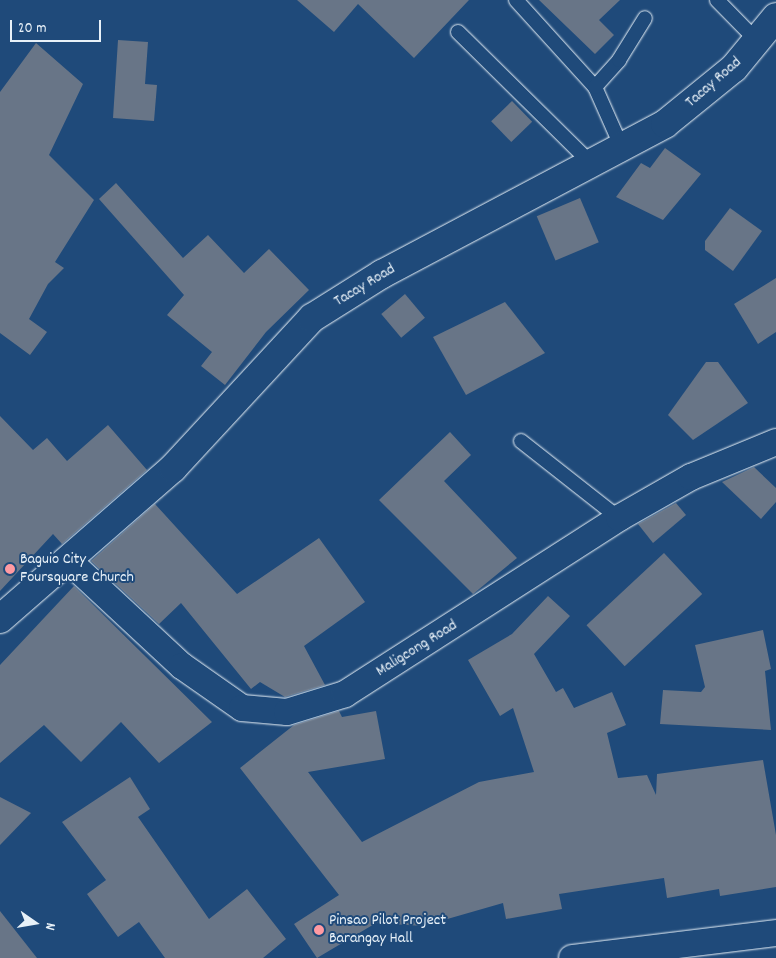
<!DOCTYPE html>
<style>
body{margin:0}
#map{position:relative;width:776px;height:958px;overflow:hidden;background:#1f4a7a;font-family:Dekko,sans-serif}
div>[style]{position:absolute}
.building>*{inset:0;background:#687587;transform-origin:0 0}
.roads{filter:drop-shadow(0 0 1px #e8f1f8) drop-shadow(0 0 1px #e8f1f8)}
.lane>*{height:14px;margin:-7px;padding:0 7px;transform-origin:7px;border-radius:7px;background:#1f4a7a}
.street>*{height:26px;margin:-13px;padding:0 13px;transform-origin:13px;border-radius:13px;background:#1f4a7a}
.secondary>*{height:28px;margin:-14px;padding:0 14px;transform-origin:14px;border-radius:14px;background:#1f4a7a}
.dots>*{width:14px;height:14px;translate:-50% -50%;box-sizing:border-box;border:2px solid #1f4a7a;border-radius:50%}
span{translate:-50% -50%;white-space:nowrap;text-align:center;line-height:1.15;-webkit-text-stroke:4px #1f4a7a;paint-order:stroke}
.street-label{font-size:16px;color:#e8f1f8}
.poi-label{font-size:16px;color:#e8f1f8}
.left{translate:0 -50%;text-align:left}
.north{position:absolute;left:10px;top:898px;width:50px;height:50px;-webkit-text-stroke:4px #1f4a7a;paint-order:stroke;rotate:103deg;font-size:14px;font-weight:700;line-height:20px;text-align:center;color:#e8f1f8}
.north::after{content:'';display:block;margin:auto;width:18px;height:22px;background:#e8f1f8;clip-path:polygon(50% 0,100% 100%,50% 72%,0 100%)}
.scale{position:absolute;left:10px;top:20px;width:91px;height:22px;box-sizing:border-box;border:2px solid #e8f1f8;border-top:0;padding-left:6px;font-size:15px;line-height:18px;white-space:nowrap;color:#e8f1f8;-webkit-text-stroke:4px #1f4a7a;paint-order:stroke}
</style>
<div id="map">
<div class="building">
<div style="clip-path:polygon(297px 0,469px 0,414px 58px,358px 4px,334px 32px)"></div>
<div style="clip-path:polygon(539px 0,620px 0,599px 20px,614px 35px,595px 54px)"></div>
<div style="clip-path:polygon(118px 40px,148px 42px,145px 84px,157px 85px,154px 121px,113px 118px)"></div>
<div style="clip-path:polygon(36px 43px,83px 84px,49px 155px,94px 200px,55px 262px,64px 268px,48px 284px,29px 319px,47px 332px,30px 355px,0 333px,0 92px)"></div>
<div style="left:512px;top:101px;width:29px;height:29px;rotate:46deg"></div>
<div style="clip-path:polygon(665px 148px,701px 174px,663px 220px,616px 197px,641px 163px,650px 168px)"></div>
<div style="clip-path:polygon(116px 183px,183px 258px,208px 235px,244px 273px,269px 249px,309px 290px,266px 332px,225px 385px,201px 366px,212px 352px,167px 315px,184px 295px,99px 199px)"></div>
<div style="left:580px;top:198px;width:48px;height:47px;rotate:67deg"></div>
<div style="clip-path:polygon(730px 208px,762px 231px,733px 271px,705px 250px,705px 241px)"></div>
<div style="clip-path:polygon(776px 278px,776px 332px,758px 344px,734px 304px)"></div>
<div style="left:405px;top:294px;width:31px;height:31px;rotate:50deg"></div>
<div style="clip-path:polygon(505px 302px,545px 353px,466px 395px,433px 337px)"></div>
<div style="clip-path:polygon(706px 362px,718px 362px,748px 403px,693px 440px,668px 415px)"></div>
<div style="clip-path:polygon(0 416px,33px 450px,47px 438px,67px 461px,108px 425px,147px 470px,62px 544px,53px 534px,0 591px)"></div>
<div style="clip-path:polygon(450px 432px,471px 455px,444px 481px,517px 558px,473px 594px,379px 500px)"></div>
<div style="clip-path:polygon(754px 467px,776px 488px,776px 502px,761px 519px,722px 482px)"></div>
<div style="clip-path:polygon(676px 503px,686px 515px,653px 543px,638px 524px)"></div>
<div style="clip-path:polygon(155px 504px,237px 594px,319px 538px,365px 602px,304px 646px,325px 685px,285px 697px,260px 682px,251px 689px,181px 603px,159px 624px,91px 561px)"></div>
<div style="left:664px;top:553px;width:56px;height:106px;rotate:47deg"></div>
<div style="clip-path:polygon(74px 586px,212px 722px,159px 763px,121px 722px,81px 762px,44px 725px,0 763px,0 665px)"></div>
<div style="clip-path:polygon(548px 596px,570px 616px,534px 654px,556px 692px,563px 688px,574px 708px,612px 692px,626px 725px,607px 733px,618px 778px,647px 775px,656px 795px,657px 774px,763px 760px,776px 835px,776px 887px,720px 896px,719px 889px,667px 898px,664px 878px,559px 894px,562px 909px,506px 919px,503px 903px,423px 926px,376px 923px,317px 958px,294px 924px,339px 895px,240px 768px,294px 725px,339px 711px,342px 717px,376px 711px,385px 759px,308px 772px,362px 842px,479px 782px,534px 772px,513px 708px,500px 716px,468px 660px,512px 634px)"></div>
<div style="clip-path:polygon(763px 630px,771px 669px,765px 671px,771px 730px,660px 724px,663px 690px,701px 692px,705px 687px,695px 645px)"></div>
<div style="clip-path:polygon(130px 777px,150px 809px,138px 817px,209px 919px,247px 889px,286px 939px,263px 958px,165px 958px,139px 922px,118px 937px,87px 894px,106px 880px,62px 822px)"></div>
<div style="clip-path:polygon(0 797px,31px 813px,0 845px)"></div>
<div style="clip-path:polygon(0 911px,37px 958px,0 958px)"></div>
</div>
<div class="roads">
<div class="lane">
<div style="left:516px;top:0;width:118px;rotate:47.8deg"></div>
<div style="left:595px;top:87px;width:67px;rotate:66.1deg"></div>
<div style="left:717px;top:0;width:59px;rotate:45.7deg"></div>
<div style="left:458px;top:32px;width:190px;rotate:44.6deg"></div>
<div style="left:595px;top:87px;width:36px;rotate:-48deg"></div>
<div style="left:619px;top:60px;width:49px;rotate:-58.2deg"></div>
<div style="left:521px;top:441px;width:125px;rotate:38.2deg"></div>
</div>
<div class="street">
<div style="left:70px;top:562px;width:153px;rotate:42.9deg"></div>
<div style="left:182px;top:666px;width:73px;rotate:35deg"></div>
<div style="left:242px;top:708px;width:45px;rotate:5.1deg"></div>
<div style="left:287px;top:712px;width:61px;rotate:-17.2deg"></div>
<div style="left:345px;top:694px;width:326px;rotate:-32.7deg"></div>
<div style="left:619px;top:518px;width:83px;rotate:-29.7deg"></div>
<div style="left:691px;top:477px;width:92px;rotate:-22.4deg"></div>
<div style="left:572px;top:958px;width:206px;rotate:-7deg"></div>
</div>
<div class="secondary">
<div style="left:0;top:619px;width:230px;rotate:-41.1deg"></div>
<div style="left:173px;top:468px;width:205px;rotate:-47.2deg"></div>
<div style="left:312px;top:318px;width:83px;rotate:-32.2deg"></div>
<div style="left:382px;top:274px;width:320px;rotate:-27.9deg"></div>
<div style="left:665px;top:124px;width:89px;rotate:-39.1deg"></div>
<div style="left:734px;top:68px;width:66px;rotate:-50.5deg"></div>
</div>
</div>
<div class="dots">
<div style="left:10px;top:569px;background:#ff9aa2"></div>
<div style="left:319px;top:930px;background:#ff9aa2"></div>
</div>
<div class="street-label">
<span style="left:714px;top:83px;rotate:-41deg">Tacay Road</span>
<span style="left:365px;top:286px;rotate:-31deg">Tacay Road</span>
<span style="left:417px;top:649px;rotate:-32deg">Maligcong Road</span>
</div>
<div class="poi-label">
<span class="left" style="left:20px;top:569px">Baguio City<br>Foursquare Church</span>
<span class="left" style="left:329px;top:930px">Pinsao Pilot Project<br>Barangay Hall</span>
</div>
<div class="north">N</div>
<div class="scale">20 m</div>
</div>
